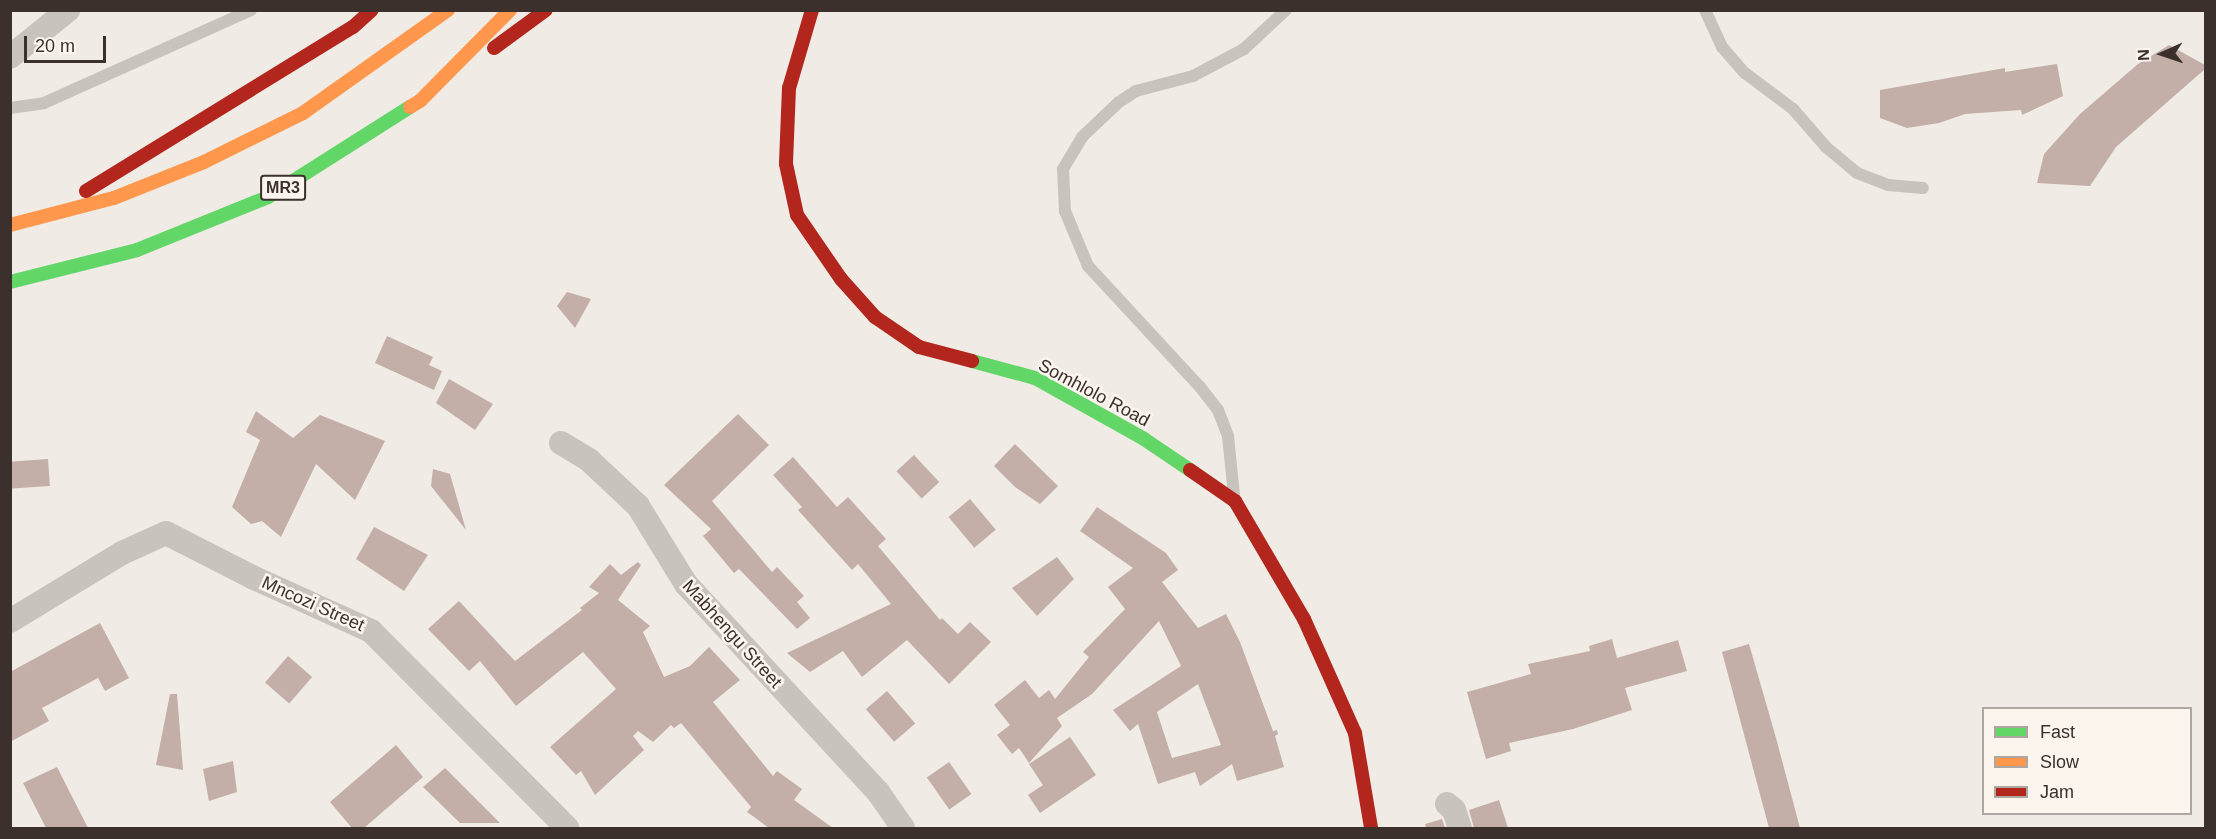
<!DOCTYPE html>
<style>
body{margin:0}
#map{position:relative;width:2216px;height:839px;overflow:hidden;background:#f0ebe5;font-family:Arial,sans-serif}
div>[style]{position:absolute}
.building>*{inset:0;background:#c3afa7;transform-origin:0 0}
.lane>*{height:12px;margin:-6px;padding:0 6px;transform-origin:6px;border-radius:6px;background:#c9c3be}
.street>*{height:24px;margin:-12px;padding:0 12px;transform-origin:12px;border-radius:12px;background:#c9c3be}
.fast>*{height:14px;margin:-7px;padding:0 7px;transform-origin:7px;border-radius:7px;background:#63d668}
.slow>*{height:14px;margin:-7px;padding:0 7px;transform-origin:7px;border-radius:7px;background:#ff974d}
.jam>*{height:14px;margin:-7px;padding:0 7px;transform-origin:7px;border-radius:7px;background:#b3261e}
span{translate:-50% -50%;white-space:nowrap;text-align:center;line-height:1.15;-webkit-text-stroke:5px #fbf5ee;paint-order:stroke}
.shield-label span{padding:2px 4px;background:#fbf5ee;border:2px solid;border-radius:4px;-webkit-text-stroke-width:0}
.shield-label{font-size:16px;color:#3b302b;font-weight:700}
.street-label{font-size:18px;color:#3b302b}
.frame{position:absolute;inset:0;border:12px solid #3b302b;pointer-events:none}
.legend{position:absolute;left:1982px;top:707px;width:210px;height:108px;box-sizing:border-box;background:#fbf5ee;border:2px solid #aea6a0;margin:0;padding:8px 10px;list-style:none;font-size:18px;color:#3b302b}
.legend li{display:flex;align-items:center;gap:12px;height:30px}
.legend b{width:30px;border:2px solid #aea6a0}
.north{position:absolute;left:2132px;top:24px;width:60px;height:60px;-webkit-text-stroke:4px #fbf5ee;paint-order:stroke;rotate:267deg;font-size:16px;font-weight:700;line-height:24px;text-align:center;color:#3b302b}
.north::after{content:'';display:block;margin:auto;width:21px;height:27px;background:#3b302b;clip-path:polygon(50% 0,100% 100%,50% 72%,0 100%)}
.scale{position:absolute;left:24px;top:36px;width:82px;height:27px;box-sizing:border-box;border:3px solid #3b302b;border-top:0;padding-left:8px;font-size:18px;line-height:21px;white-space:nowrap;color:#3b302b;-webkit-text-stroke:4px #fbf5ee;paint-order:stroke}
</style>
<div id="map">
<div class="building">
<div style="clip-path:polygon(2169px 45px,2205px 65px,2205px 69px,2116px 147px,2090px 186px,2037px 183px,2044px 154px,2080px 114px,2138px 64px)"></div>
<div style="clip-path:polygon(2057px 64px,2063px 96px,2022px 115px,2021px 110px,1965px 114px,1939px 123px,1907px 128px,1880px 118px,1880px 90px,2005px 68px,2005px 72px)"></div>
<div style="clip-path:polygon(567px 292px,591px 299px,575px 328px,557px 306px)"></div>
<div style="clip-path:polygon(387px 336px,433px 357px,429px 365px,442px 371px,434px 390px,375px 363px)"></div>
<div style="clip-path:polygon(449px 379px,493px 404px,475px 430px,436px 403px)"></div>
<div style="clip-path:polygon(256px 411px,293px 438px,320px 415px,385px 441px,355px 500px,316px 464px,281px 537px,262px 521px,251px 524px,232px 507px,260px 440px,246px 432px)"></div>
<div style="clip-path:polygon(738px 414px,769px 445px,712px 501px,772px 572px,777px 567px,804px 596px,797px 602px,810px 618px,797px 629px,739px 569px,734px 573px,703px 536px,711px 529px,664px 485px)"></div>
<div style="clip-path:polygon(1015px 444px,1058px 486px,1040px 504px,1015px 487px,994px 466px)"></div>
<div style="left:914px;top:455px;width:37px;height:24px;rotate:47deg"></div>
<div style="clip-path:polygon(793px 457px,837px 507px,848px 497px,886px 539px,878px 546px,940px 620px,942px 618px,958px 634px,970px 622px,991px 642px,949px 684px,907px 640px,862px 677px,843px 651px,810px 672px,787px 653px,891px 604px,858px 564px,852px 570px,798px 510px,802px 507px,773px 475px)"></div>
<div style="left:48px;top:459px;width:27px;height:38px;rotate:86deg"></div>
<div style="clip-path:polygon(433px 469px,450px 474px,466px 530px,431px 486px)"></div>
<div style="left:970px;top:499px;width:40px;height:28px;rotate:50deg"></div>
<div style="clip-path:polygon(evenodd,1097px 507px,1166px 553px,1178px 570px,1162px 582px,1198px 628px,1226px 614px,1240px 642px,1273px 731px,1277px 730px,1278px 734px,1275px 736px,1284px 767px,1237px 781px,1232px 764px,1200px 786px,1195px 772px,1158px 784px,1138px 724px,1130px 731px,1113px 710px,1181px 666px,1159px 621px,1092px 694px,1057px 718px,1062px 726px,1029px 763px,1019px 748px,1012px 754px,997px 735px,1010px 725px,994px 705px,1025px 680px,1039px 698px,1049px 690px,1055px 699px,1089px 657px,1083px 652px,1125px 609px,1108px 587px,1133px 568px,1080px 531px,1097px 507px,1198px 684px,1221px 745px,1172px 758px,1157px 712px,1198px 684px)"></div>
<div style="clip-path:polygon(374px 527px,428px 555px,404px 591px,356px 559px)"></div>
<div style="clip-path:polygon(1057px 557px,1074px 579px,1037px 616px,1012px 588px)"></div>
<div style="clip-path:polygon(638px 562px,641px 565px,618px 600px,650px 626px,643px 632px,664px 677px,690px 666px,709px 647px,740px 680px,713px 702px,773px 776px,777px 771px,802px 789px,794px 800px,833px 828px,769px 828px,747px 812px,751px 807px,681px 723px,674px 728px,671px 725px,653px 742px,638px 731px,633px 736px,644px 750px,595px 795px,581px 771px,576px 775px,550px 747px,616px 689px,583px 652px,516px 706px,480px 661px,469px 671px,428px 629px,459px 601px,515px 661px,582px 610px,580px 608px,599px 593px,589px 587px,610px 564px,621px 575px)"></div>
<div style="clip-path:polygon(100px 623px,129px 678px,105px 691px,98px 678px,42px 708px,49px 721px,10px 742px,10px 672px)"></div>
<div style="clip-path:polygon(1612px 639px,1617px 658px,1678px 640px,1687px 671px,1625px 688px,1632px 710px,1573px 729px,1509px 743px,1511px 751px,1486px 759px,1467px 692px,1531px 674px,1528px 664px,1590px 651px,1589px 646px)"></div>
<div style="clip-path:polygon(1749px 644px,1776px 738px,1800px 828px,1769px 828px,1722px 652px)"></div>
<div style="left:288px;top:656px;width:32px;height:35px;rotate:41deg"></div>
<div style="left:887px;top:691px;width:43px;height:28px;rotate:49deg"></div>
<div style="clip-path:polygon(170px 694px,177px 694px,183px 770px,156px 765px)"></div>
<div style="clip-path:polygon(1070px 737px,1096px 775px,1040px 813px,1028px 795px,1043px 785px,1029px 764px)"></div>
<div style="clip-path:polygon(396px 745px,423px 777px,364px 828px,352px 828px,330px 802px)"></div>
<div style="clip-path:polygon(233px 761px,237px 792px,209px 801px,203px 769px)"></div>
<div style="left:949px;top:762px;width:39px;height:27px;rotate:55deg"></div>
<div style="clip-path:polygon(57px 767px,88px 828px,46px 828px,23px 783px)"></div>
<div style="clip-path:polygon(445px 768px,500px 823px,460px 823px,423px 787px)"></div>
<div style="clip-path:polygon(1499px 800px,1508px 828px,1474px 828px,1469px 810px)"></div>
<div style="clip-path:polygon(1442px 819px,1445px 828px,1426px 828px,1425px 824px)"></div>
</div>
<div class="lane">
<div style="left:1705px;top:10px;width:41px;rotate:65.3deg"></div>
<div style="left:1722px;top:47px;width:35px;rotate:49deg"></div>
<div style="left:1745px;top:73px;width:60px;rotate:36.9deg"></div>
<div style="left:1793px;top:109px;width:50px;rotate:49deg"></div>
<div style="left:1826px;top:147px;width:40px;rotate:40deg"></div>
<div style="left:1857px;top:173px;width:33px;rotate:21deg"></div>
<div style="left:1888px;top:185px;width:35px;rotate:5deg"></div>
<div style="left:10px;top:108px;width:34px;rotate:-8deg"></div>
<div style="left:44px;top:103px;width:227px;rotate:-24.2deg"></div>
<div style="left:1234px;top:495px;width:59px;rotate:-95.8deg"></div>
<div style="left:1228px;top:436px;width:28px;rotate:-111deg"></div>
<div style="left:1218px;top:410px;width:29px;rotate:-128deg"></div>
<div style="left:1200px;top:387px;width:165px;rotate:-132.8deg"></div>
<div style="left:1088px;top:266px;width:60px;rotate:-112.7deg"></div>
<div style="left:1065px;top:211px;width:42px;rotate:-92.7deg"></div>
<div style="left:1063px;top:169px;width:37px;rotate:-59deg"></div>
<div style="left:1082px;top:137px;width:51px;rotate:-43.4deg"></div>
<div style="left:1119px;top:102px;width:20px;rotate:-33deg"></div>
<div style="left:1136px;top:91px;width:59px;rotate:-14.7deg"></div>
<div style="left:1193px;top:76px;width:58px;rotate:-27.9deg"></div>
<div style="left:1244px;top:49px;width:57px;rotate:-42.9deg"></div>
</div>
<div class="street">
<div style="left:10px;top:57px;width:75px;rotate:-39deg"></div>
<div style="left:561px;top:443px;width:33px;rotate:31deg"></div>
<div style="left:589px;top:460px;width:67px;rotate:43.2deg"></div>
<div style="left:638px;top:506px;width:92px;rotate:58.4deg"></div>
<div style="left:686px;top:584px;width:283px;rotate:47.3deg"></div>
<div style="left:878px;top:792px;width:44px;rotate:55.2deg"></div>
<div style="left:10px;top:621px;width:131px;rotate:-31.3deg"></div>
<div style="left:122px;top:553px;width:48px;rotate:-24.4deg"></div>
<div style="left:166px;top:533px;width:97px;rotate:27.1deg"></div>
<div style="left:252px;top:577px;width:131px;rotate:24.4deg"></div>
<div style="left:371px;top:631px;width:278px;rotate:45.1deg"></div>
<div style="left:1447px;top:804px;width:9px;rotate:41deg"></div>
<div style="left:1454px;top:810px;width:19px;rotate:72deg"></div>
</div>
<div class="fast">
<div style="left:10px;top:282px;width:131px;rotate:-14.1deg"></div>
<div style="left:137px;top:250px;width:141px;rotate:-22deg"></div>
<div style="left:268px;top:197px;width:168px;rotate:-32.4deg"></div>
<div style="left:972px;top:361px;width:65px;rotate:15.1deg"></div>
<div style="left:1035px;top:378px;width:125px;rotate:29.2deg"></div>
<div style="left:1144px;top:439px;width:55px;rotate:34deg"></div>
</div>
<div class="slow">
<div style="left:410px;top:107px;width:12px;rotate:-31deg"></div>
<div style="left:420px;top:101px;width:128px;rotate:-45.3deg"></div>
<div style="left:10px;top:225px;width:107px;rotate:-14.6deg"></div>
<div style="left:114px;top:198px;width:97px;rotate:-21.8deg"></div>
<div style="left:204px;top:162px;width:110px;rotate:-26.3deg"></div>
<div style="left:303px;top:113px;width:178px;rotate:-35.4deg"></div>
</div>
<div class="jam">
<div style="left:812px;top:10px;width:81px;rotate:106.4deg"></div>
<div style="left:789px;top:88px;width:76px;rotate:92.3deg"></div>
<div style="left:786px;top:164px;width:52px;rotate:77.8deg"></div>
<div style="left:797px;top:215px;width:78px;rotate:55.5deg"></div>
<div style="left:841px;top:279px;width:51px;rotate:48.2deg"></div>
<div style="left:875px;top:317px;width:53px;rotate:34.3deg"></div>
<div style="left:919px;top:347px;width:55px;rotate:14.8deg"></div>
<div style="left:494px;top:48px;width:64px;rotate:-36.2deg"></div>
<div style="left:86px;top:191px;width:313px;rotate:-31.6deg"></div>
<div style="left:353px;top:27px;width:25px;rotate:-42deg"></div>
<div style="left:1190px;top:470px;width:55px;rotate:34.6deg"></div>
<div style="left:1235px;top:501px;width:137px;rotate:59.7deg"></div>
<div style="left:1304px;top:619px;width:125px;rotate:65.9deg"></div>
<div style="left:1355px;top:733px;width:96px;rotate:80.4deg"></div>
</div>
<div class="shield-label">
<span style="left:283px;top:188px">MR3</span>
</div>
<div class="street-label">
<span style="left:1094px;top:393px;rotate:28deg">Somhlolo Road</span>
<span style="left:313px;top:604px;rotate:24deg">Mncozi Street</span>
<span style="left:732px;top:634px;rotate:48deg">Mabhengu Street</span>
</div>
<div class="frame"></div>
<ul class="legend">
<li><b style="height:8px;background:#63d668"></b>Fast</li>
<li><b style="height:8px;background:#ff974d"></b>Slow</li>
<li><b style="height:8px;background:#b3261e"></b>Jam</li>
</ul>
<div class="north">N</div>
<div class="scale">20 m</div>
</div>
